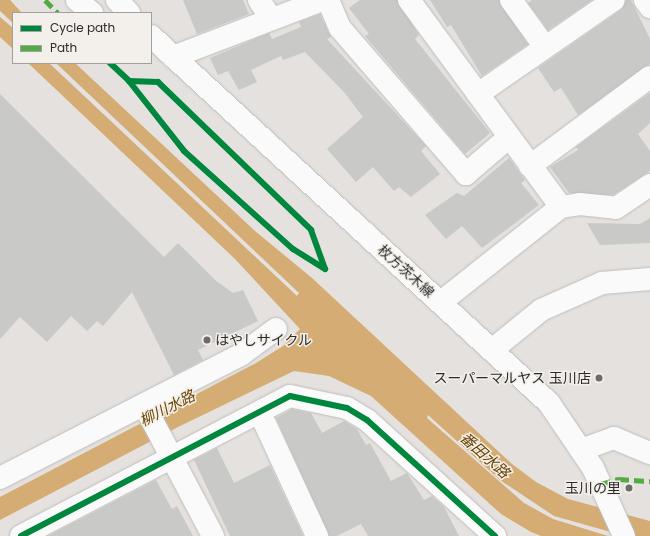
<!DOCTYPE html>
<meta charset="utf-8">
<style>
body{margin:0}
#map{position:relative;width:650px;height:536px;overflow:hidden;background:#e4e1de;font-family:Poppins,"Noto Sans JP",sans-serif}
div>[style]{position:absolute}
.water>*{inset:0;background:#d5ac73}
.building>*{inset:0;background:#c9c9c8}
.roads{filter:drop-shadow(0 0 1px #bfbdbb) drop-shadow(0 0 1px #bfbdbb)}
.minor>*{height:22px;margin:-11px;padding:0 11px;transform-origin:11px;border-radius:11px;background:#fbfafa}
.tertiary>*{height:22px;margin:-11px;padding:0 11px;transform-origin:11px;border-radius:11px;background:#fbfafa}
.secondary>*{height:22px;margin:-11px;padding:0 11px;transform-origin:11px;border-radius:11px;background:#fbfafa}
.quiet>*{height:5px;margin-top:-2.5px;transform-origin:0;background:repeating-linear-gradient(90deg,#54ab44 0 10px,transparent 0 15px)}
.cycleway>*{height:6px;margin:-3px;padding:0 3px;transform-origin:3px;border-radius:3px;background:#00873e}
.dots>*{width:11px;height:11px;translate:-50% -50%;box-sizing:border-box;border:2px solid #f3efea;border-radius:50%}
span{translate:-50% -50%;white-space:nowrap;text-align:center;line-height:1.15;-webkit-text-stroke:3px #f3efea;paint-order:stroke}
.street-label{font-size:14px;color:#2c2b29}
.poi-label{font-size:14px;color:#2c2b29}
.left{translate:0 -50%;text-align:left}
.right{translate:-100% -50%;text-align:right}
.water-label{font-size:15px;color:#6b4503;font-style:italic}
.legend{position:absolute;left:12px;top:12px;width:140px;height:52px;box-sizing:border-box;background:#f3efea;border:1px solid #a3a19d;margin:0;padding:5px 7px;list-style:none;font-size:12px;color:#2c2b29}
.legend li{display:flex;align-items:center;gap:8px;height:20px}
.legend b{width:20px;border:1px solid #a3a19d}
</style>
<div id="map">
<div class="water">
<div style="clip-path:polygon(0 0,10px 0,22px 13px,13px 13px,13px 23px,0 11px)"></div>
<div style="clip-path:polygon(0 17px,13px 28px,13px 49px,0 37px)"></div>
<div style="clip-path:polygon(28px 63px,49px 63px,297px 296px,299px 293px,56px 63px,75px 63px,255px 231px,312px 278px,512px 464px,536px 482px,568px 499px,650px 521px,650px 536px,625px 536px,554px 516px,500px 480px,428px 415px,427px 418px,524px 503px,553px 519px,608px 536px,541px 536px,531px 532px,501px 514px,371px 396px,329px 376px,294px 371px,180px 426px,0 520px,0 497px,256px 363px,283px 346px,300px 329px,235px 259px)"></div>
</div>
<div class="building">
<div style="clip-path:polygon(183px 0,243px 0,249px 14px,197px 34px)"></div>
<div style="clip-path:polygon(360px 0,397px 0,419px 35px,415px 39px,490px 133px,465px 154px,365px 36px,369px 34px,349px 8px)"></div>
<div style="clip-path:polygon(430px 0,499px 0,528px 44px,482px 76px,451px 25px,447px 27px)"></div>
<div style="clip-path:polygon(532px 0,592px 0,548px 30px,528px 3px)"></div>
<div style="clip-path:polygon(626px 0,631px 0,650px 39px,650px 64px,578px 115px,561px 88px,554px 92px,538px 68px,621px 10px)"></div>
<div style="clip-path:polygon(320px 14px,331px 37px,327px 39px,426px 146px,421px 151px,440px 174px,411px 197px,399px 187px,394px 191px,373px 167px,356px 182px,327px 149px,363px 117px,344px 92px,305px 52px,283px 60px,281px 56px,251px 70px,257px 82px,239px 90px,228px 71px,218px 75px,210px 58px,269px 33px,272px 39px,301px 27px,299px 22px)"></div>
<div style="clip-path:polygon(650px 93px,650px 123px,638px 134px,650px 151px,650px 171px,613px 195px,569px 193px,550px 167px,578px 150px,576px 147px)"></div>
<div style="clip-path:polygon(0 94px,164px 257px,178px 243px,215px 280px,233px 293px,243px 290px,258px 321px,198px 350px,203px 360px,174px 375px,132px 292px,103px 326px,97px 321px,87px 331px,71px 316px,47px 342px,20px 317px,0 339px)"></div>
<div style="clip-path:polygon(509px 158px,525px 180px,521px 183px,539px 205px,482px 248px,462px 226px,446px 239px,425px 215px,457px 193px,464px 196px)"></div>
<div style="clip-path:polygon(650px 218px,650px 243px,600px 245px,587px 223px,640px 224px)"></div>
<div style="clip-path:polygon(292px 409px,311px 413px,322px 433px,344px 421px,357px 429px,366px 445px,370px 443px,391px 481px,407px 473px,424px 500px,432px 496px,444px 507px,459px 536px,368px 536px,361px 524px,337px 536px,329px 536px,276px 418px)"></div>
<div style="clip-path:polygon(217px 448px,234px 483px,270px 465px,303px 536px,230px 536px,194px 460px)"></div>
<div style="clip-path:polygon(156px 480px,172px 509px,177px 506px,193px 536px,48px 536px)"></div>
</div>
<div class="roads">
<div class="minor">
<div style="left:77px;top:0;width:20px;rotate:41deg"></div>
<div style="left:259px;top:0;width:20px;rotate:57deg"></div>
<div style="left:328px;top:0;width:30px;rotate:67deg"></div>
<div style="left:340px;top:28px;width:193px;rotate:49.2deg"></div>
<div style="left:466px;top:174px;width:57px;rotate:-40.7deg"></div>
<div style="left:409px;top:0;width:257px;rotate:53.7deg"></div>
<div style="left:511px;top:0;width:58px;rotate:54.1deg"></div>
<div style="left:645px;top:0;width:9px;rotate:54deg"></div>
<div style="left:173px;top:57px;width:160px;rotate:-20.9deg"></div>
<div style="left:478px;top:94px;width:165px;rotate:-34.7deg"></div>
<div style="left:530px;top:166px;width:149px;rotate:-36.6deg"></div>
<div style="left:441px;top:302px;width:153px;rotate:-38.4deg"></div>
<div style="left:561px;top:207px;width:19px;rotate:-9deg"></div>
<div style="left:580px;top:204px;width:36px;rotate:6deg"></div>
<div style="left:616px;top:208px;width:41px;rotate:-34.1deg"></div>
<div style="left:144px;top:405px;width:148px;rotate:62.2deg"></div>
<div style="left:260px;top:413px;width:136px;rotate:65.1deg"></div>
<div style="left:581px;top:450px;width:35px;rotate:-20deg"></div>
<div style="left:614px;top:438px;width:39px;rotate:23deg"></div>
<div style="left:0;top:478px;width:272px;rotate:-27.1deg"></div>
<div style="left:242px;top:354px;width:42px;rotate:-36.3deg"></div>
<div style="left:21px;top:536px;width:303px;rotate:-27.5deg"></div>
<div style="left:290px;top:396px;width:58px;rotate:11.9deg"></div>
<div style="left:347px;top:408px;width:23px;rotate:31deg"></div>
<div style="left:367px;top:420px;width:173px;rotate:42.2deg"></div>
</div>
<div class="tertiary">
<div style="left:492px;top:350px;width:63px;rotate:-39.2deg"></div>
<div style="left:541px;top:310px;width:67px;rotate:-23.9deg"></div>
<div style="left:602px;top:283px;width:48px;rotate:-4.8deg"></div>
</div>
<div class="secondary">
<div style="left:117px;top:0;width:18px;rotate:47deg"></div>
<div style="left:151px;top:36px;width:541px;rotate:42.68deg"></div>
<div style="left:549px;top:403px;width:78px;rotate:55.9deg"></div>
<div style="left:593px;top:468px;width:75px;rotate:65.5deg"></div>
</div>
</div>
<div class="quiet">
<div style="left:45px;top:0;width:18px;rotate:45deg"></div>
<div style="left:601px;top:484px;width:19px;rotate:-16deg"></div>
<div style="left:619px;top:479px;width:31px;rotate:4deg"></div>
</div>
<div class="cycleway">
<div style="left:110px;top:63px;width:26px;rotate:43deg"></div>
<div style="left:129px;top:81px;width:29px;rotate:2deg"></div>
<div style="left:158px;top:82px;width:213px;rotate:44deg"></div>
<div style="left:311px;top:230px;width:41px;rotate:70.3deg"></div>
<div style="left:129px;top:81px;width:89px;rotate:51.8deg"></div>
<div style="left:184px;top:151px;width:147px;rotate:42deg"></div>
<div style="left:293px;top:249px;width:38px;rotate:32deg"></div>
<div style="left:21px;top:536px;width:303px;rotate:-27.5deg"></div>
<div style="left:290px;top:396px;width:58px;rotate:11.9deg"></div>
<div style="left:347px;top:408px;width:23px;rotate:31deg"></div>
<div style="left:367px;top:420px;width:173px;rotate:42.2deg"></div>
</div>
<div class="dots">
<div style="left:207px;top:340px;background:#6c6b68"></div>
<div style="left:599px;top:378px;background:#6c6b68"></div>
<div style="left:629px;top:488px;background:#6c6b68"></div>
</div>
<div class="street-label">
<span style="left:406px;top:271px;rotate:42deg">枚方茨木線</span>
</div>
<div class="poi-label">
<span class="left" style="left:215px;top:340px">はやしサイクル</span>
<span class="right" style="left:591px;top:378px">スーパーマルヤス 玉川店</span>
<span class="right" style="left:621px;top:488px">玉川の里</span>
</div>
<div class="water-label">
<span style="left:167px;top:408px;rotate:-27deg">柳川水路</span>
<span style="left:485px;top:455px;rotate:42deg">番田水路</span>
</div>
<ul class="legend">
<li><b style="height:5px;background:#00873e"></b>Cycle path</li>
<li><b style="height:5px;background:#54ab44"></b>Path</li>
</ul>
</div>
